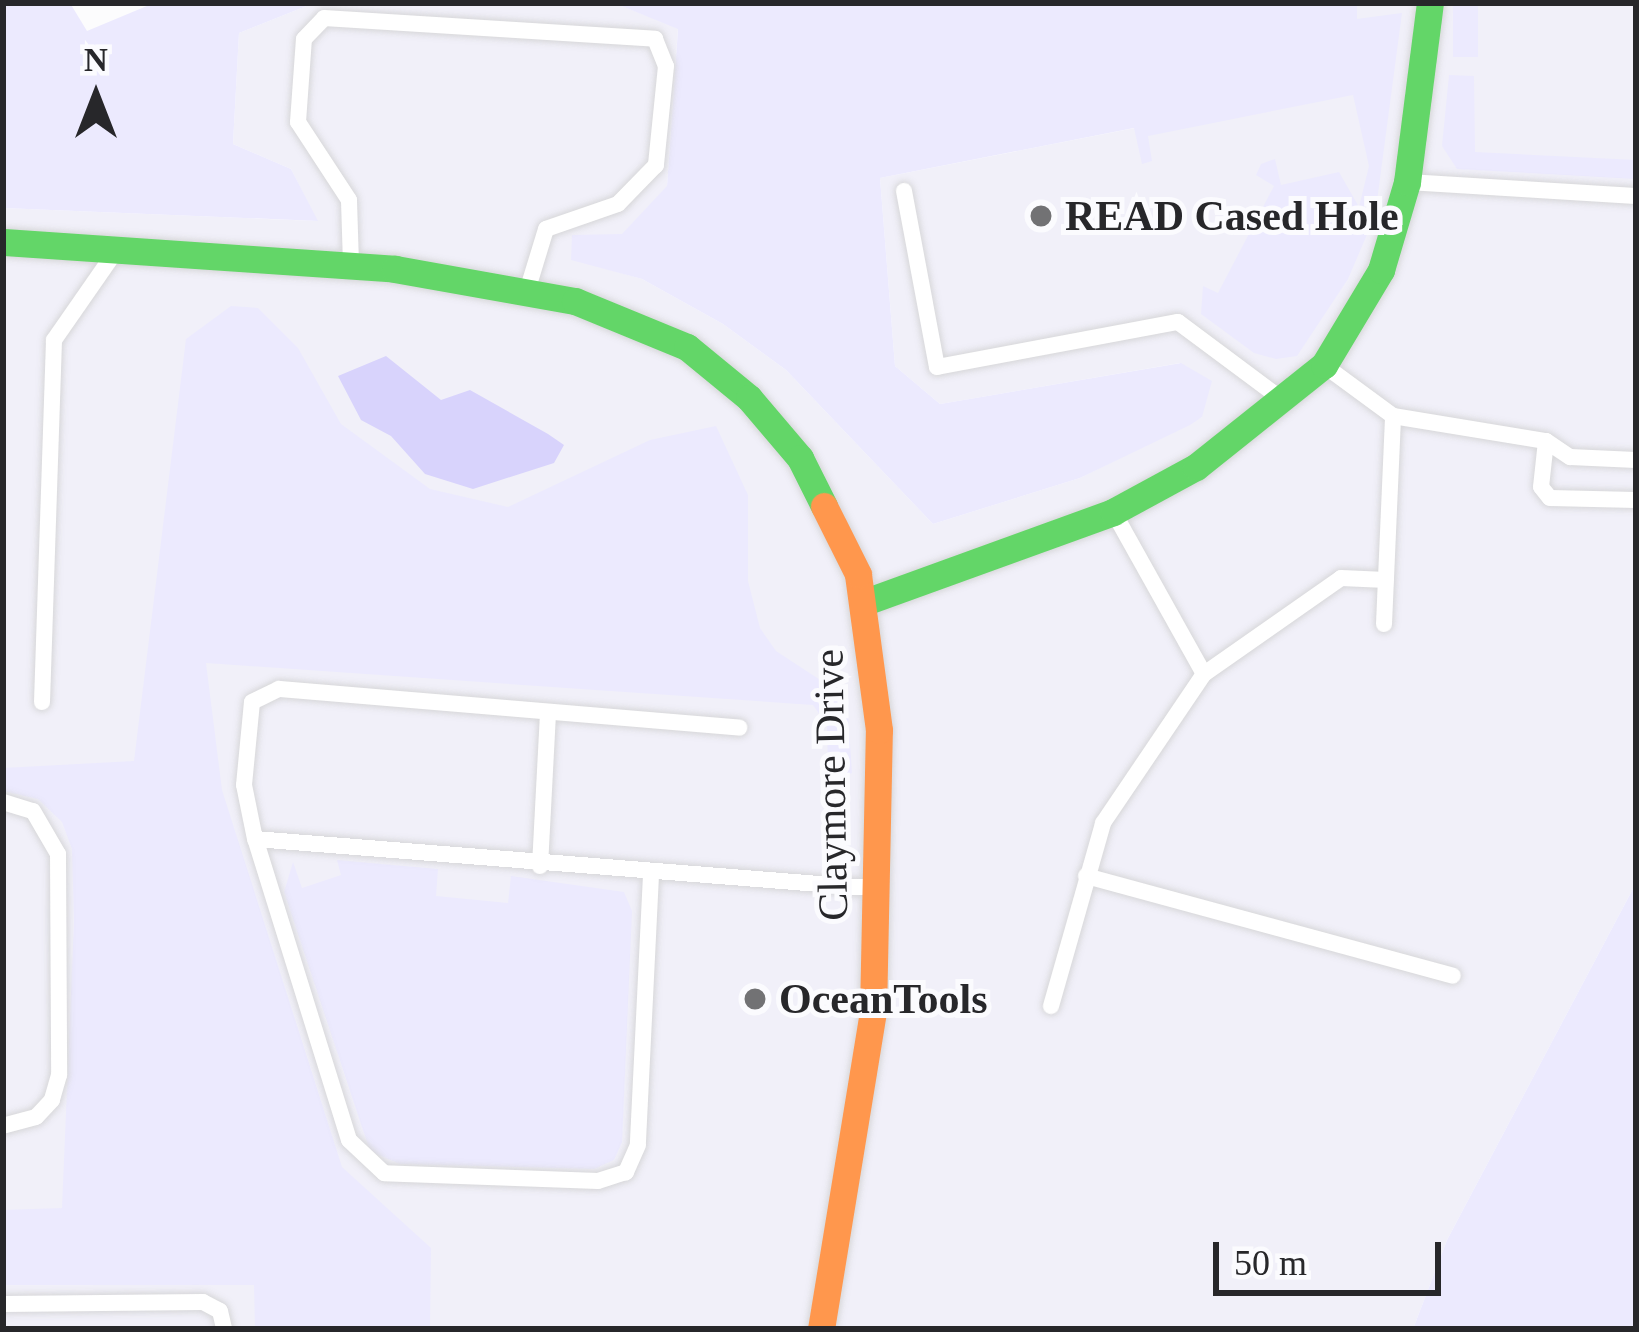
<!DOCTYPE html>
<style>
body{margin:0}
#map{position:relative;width:1639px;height:1332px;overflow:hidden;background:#fcfcfd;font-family:"Times New Roman",serif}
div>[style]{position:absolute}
.built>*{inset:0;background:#f1f0f9}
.green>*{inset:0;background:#eceafe;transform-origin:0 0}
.water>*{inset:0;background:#d8d3fc}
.roads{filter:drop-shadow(0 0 3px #d7d7d9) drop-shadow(0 0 3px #d7d7d9)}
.lane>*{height:16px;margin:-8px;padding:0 8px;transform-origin:8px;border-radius:8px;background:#fff}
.fast>*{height:27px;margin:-13.5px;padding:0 13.5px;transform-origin:13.5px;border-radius:13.5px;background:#63d668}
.slow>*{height:27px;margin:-13.5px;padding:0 13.5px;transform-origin:13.5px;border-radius:13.5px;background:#ff974d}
.dots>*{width:33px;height:33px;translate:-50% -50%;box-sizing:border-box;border:6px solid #fbfbfe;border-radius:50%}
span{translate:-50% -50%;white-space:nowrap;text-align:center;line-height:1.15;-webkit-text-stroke:10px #fbfbfe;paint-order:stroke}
.poi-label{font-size:42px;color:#27272a;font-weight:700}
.left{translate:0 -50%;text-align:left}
.street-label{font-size:42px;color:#27272a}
.frame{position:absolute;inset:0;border:6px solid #27272a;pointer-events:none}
.north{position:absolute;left:36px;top:36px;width:120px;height:120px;-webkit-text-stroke:9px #fbfbfe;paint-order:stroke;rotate:0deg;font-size:33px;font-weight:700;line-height:48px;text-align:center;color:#27272a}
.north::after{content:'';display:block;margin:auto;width:42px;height:54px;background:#27272a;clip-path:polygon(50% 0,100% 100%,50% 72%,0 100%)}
.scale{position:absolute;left:1213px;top:1242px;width:228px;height:54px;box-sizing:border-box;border:6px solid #27272a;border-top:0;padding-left:15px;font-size:36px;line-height:42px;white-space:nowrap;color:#27272a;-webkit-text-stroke:9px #fbfbfe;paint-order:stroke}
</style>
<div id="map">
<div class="built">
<div style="clip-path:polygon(314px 3px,614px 3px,678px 28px,667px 187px,622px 235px,572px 259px,642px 279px,723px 324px,786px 370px,933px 524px,1080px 478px,1202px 417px,1180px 363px,940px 404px,895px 366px,880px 178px,1135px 128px,1357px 20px,1357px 3px,1636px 3px,1636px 883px,1447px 1240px,1413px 1329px,3px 1329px,3px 208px,317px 221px,291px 169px,233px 144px,239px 33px)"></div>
</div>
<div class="green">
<div style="clip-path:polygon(3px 3px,70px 3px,87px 31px,154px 3px,314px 3px,239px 33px,233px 144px,291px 169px,318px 221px,3px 208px)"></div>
<div style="clip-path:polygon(614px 3px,1357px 3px,1357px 19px,1402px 13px,1375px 216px,1348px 279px,1297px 356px,1276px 359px,1254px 353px,1201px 314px,1203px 286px,1218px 293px,1274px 186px,1256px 175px,1261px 164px,1275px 159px,1281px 185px,1339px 172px,1359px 207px,1369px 166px,1353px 95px,1148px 136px,1152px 161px,1142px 164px,1134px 128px,880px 178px,895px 366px,940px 404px,1181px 363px,1212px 381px,1202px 417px,1190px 425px,1080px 478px,933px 524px,786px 370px,723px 324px,642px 279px,571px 260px,572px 235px,622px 234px,667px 186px,678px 29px)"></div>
<div style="left:1453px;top:3px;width:25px;height:54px"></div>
<div style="clip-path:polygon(1449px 75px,1474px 76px,1475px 152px,1636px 160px,1636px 179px,1457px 169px,1442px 146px)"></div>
<div style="clip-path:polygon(231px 306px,258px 308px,298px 348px,341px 424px,430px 489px,508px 507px,650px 440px,716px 426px,748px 495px,748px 581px,760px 628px,776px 651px,834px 689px,848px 714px,852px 773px,840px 778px,828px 770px,827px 725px,813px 705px,206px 663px,222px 790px,342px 1167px,431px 1248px,430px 1329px,255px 1329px,254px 1285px,3px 1285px,3px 1210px,62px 1208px,74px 922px,72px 849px,62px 822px,38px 799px,3px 791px,3px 768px,134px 761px,186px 339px)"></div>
<div style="clip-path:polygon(337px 860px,438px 869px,436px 896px,508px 903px,511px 876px,624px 892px,632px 911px,622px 1142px,614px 1160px,594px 1169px,400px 1164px,370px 1151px,284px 892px,293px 862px,302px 888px,341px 875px)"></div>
<div style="clip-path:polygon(1636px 883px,1636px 1329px,1413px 1329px,1447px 1240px)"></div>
</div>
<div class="water">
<div style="clip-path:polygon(386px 356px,441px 400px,470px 390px,548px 434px,564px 445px,554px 463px,473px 489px,425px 474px,391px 436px,361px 420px,338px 376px)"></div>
</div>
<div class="roads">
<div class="lane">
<div style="left:1408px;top:182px;width:228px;rotate:3.5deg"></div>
<div style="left:904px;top:191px;width:179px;rotate:79.4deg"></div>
<div style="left:937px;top:367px;width:245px;rotate:-10.6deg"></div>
<div style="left:1178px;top:322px;width:127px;rotate:36.7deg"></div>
<div style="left:351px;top:264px;width:64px;rotate:-91.8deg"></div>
<div style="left:349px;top:200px;width:93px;rotate:-123.2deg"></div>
<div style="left:298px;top:122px;width:83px;rotate:-85.9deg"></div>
<div style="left:304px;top:39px;width:29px;rotate:-46deg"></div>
<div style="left:324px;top:18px;width:332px;rotate:3.6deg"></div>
<div style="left:655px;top:39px;width:29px;rotate:68deg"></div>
<div style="left:666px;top:66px;width:100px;rotate:95.8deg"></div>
<div style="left:656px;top:165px;width:54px;rotate:134.3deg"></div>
<div style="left:618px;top:204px;width:76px;rotate:160.9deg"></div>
<div style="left:546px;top:229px;width:62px;rotate:107deg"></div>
<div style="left:1325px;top:366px;width:84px;rotate:36.3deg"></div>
<div style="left:1393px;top:416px;width:155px;rotate:9.3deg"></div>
<div style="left:1546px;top:441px;width:29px;rotate:34deg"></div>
<div style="left:1570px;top:457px;width:66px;rotate:2.6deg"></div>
<div style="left:1546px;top:441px;width:46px;rotate:96.2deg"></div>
<div style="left:1541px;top:487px;width:14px;rotate:51deg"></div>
<div style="left:1550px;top:498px;width:86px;rotate:1.3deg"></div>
<div style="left:1114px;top:513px;width:184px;rotate:60.8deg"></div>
<div style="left:1384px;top:624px;width:208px;rotate:-87.5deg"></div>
<div style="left:42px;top:702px;width:362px;rotate:-88.1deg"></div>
<div style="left:54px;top:340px;width:103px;rotate:-55.2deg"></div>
<div style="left:3px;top:802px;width:31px;rotate:17deg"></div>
<div style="left:33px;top:811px;width:50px;rotate:59.8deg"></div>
<div style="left:58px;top:854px;width:221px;rotate:89.7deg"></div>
<div style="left:59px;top:1075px;width:26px;rotate:106deg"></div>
<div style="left:52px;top:1100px;width:23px;rotate:133deg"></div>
<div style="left:36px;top:1117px;width:34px;rotate:165deg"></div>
<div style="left:255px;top:839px;width:617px;rotate:4.56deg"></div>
<div style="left:540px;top:866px;width:153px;rotate:-87deg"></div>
<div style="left:651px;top:875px;width:270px;rotate:92.8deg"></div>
<div style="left:638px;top:1145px;width:30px;rotate:114deg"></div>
<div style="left:626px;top:1172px;width:29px;rotate:162deg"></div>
<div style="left:598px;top:1181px;width:214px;rotate:-177.9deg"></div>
<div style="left:384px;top:1173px;width:48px;rotate:-136.7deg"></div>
<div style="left:349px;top:1140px;width:315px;rotate:-107.3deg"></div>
<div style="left:255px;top:839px;width:55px;rotate:-101.5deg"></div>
<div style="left:244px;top:785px;width:83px;rotate:-84.5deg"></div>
<div style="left:252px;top:702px;width:30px;rotate:-26deg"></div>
<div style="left:279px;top:689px;width:462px;rotate:4.8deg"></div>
<div style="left:1086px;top:876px;width:380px;rotate:15.2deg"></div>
<div style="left:1051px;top:1006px;width:190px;rotate:-74.1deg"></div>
<div style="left:1103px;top:823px;width:180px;rotate:-55.9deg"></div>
<div style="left:1204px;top:674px;width:167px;rotate:-35deg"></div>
<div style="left:1341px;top:578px;width:45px;rotate:2.5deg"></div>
<div style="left:3px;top:1304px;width:200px;rotate:-0.6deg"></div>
<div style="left:203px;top:1302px;width:19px;rotate:28deg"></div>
<div style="left:220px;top:1311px;width:18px;rotate:77deg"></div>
</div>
<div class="fast">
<div style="left:3px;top:242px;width:393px;rotate:3.9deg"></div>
<div style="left:395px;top:269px;width:183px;rotate:10.1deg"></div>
<div style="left:575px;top:301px;width:121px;rotate:22.3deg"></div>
<div style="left:687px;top:347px;width:80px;rotate:39.4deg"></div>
<div style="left:749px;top:398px;width:79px;rotate:49.6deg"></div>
<div style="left:800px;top:458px;width:54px;rotate:63.4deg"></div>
<div style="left:865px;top:602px;width:264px;rotate:-19.9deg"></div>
<div style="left:1113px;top:512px;width:94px;rotate:-28.5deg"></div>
<div style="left:1196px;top:467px;width:164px;rotate:-38.6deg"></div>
<div style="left:1324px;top:365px;width:111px;rotate:-59deg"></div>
<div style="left:1381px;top:270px;width:92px;rotate:-73.5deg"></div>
<div style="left:1407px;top:182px;width:180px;rotate:-82.7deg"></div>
</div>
<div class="slow">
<div style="left:821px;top:1329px;width:321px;rotate:-80.7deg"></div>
<div style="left:873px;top:1012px;width:282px;rotate:-88.8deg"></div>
<div style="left:879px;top:730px;width:157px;rotate:-97.7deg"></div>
<div style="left:858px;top:574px;width:76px;rotate:-116.6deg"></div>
</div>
</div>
<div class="dots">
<div style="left:1041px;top:216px;background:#727274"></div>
<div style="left:755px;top:999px;background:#727274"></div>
</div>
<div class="poi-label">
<span class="left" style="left:1065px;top:216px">READ Cased Hole</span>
<span class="left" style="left:779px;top:999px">OceanTools</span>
</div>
<div class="street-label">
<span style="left:831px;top:785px;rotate:-91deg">Claymore Drive</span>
</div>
<div class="frame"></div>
<div class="north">N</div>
<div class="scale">50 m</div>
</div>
